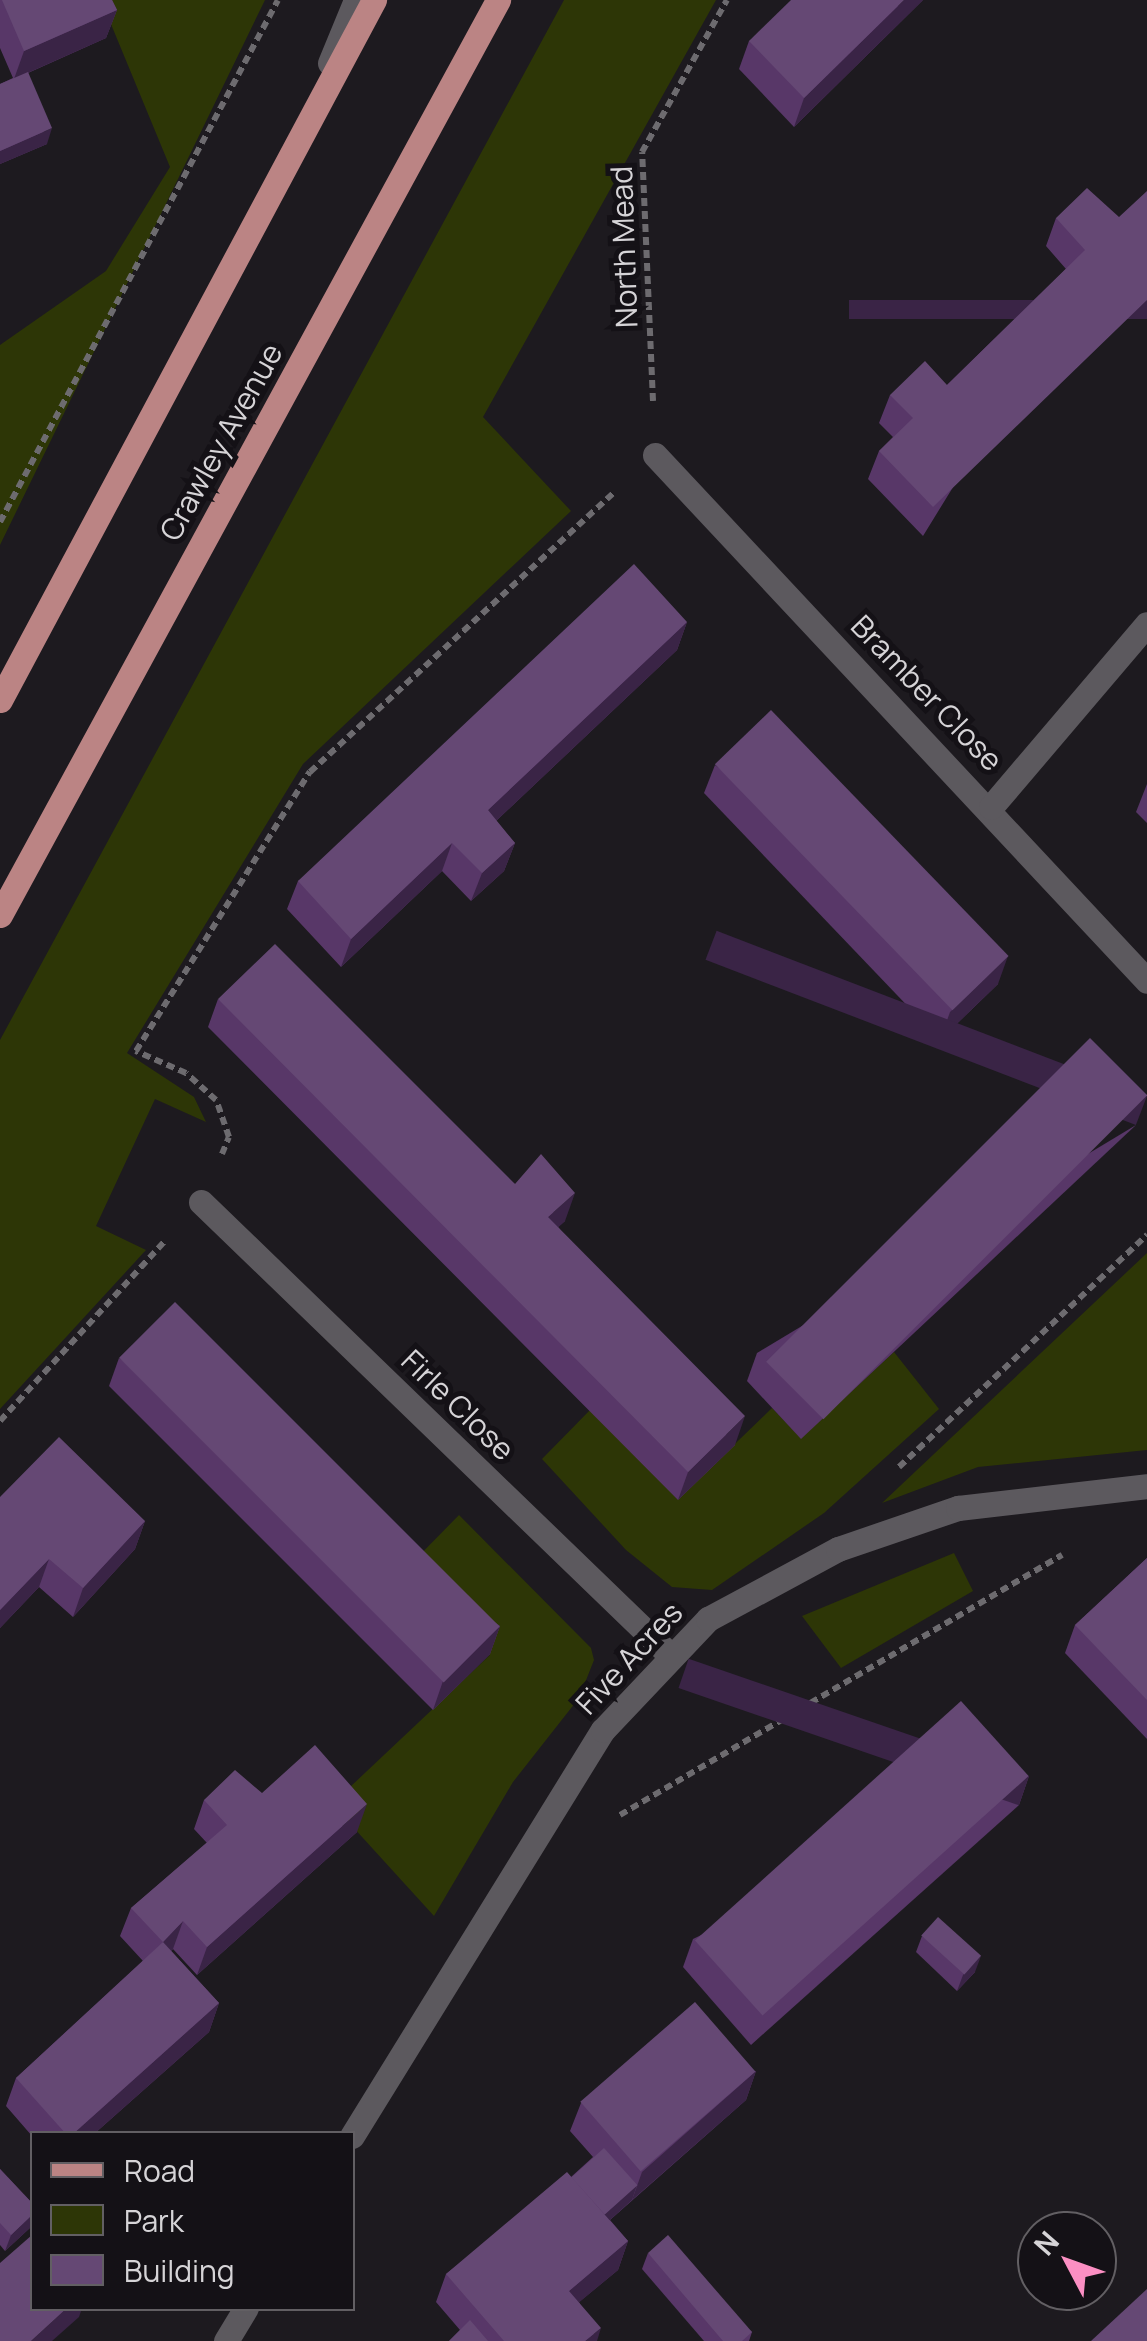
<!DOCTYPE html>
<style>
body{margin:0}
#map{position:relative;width:1147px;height:2341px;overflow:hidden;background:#1d1a1f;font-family:Manrope,sans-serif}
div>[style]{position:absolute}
.green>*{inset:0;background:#2d3606}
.path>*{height:6px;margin-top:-3px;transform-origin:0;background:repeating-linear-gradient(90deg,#6d6b6f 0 8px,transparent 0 13px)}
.minor>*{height:25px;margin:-12.5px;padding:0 12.5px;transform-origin:12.5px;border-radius:12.5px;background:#5c595e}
.major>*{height:25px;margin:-12.5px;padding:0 12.5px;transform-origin:12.5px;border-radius:12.5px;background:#bb8484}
.wall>*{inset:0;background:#583768}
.shaded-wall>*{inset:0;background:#3a2446;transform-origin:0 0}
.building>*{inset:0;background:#654874;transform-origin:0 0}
span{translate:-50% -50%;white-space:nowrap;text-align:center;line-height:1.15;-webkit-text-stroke:10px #141116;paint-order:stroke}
.street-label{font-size:30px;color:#d6d4d7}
.legend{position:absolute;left:30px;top:2131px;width:325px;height:180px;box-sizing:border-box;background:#141116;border:2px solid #625f63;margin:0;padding:12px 18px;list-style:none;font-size:30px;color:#d6d4d7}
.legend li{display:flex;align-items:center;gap:20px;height:50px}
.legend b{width:50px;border:2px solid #625f63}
.north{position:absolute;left:1017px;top:2211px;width:100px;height:100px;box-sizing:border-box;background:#141116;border:2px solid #625f63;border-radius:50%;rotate:311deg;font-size:28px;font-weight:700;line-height:40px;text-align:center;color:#d6d4d7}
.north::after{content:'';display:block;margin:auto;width:35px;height:45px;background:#fc8fc3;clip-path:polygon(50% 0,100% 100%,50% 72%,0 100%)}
</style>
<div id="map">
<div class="green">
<div style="clip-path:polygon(101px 0,265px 0,0 545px,0 345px,106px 271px,170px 167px)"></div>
<div style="clip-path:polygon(564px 0,716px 0,483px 417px,571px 511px,303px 764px,127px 1053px,194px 1097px,206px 1122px,155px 1099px,96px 1226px,146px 1250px,0 1409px,0 1040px)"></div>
<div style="clip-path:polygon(1147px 1253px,1147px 1450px,978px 1467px,882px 1503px)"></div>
<div style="clip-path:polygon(894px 1352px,939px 1409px,824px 1513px,712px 1590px,672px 1587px,626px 1550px,542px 1459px,590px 1410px,678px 1499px,772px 1408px,801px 1438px)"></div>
<div style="clip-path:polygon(459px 1515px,591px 1648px,594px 1660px,579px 1698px,513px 1782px,434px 1916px,332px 1804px,490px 1655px,404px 1571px)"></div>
<div style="clip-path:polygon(954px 1553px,973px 1591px,841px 1668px,802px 1616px)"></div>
</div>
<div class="path">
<div style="left:653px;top:401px;width:249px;rotate:-92.5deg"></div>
<div style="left:642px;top:152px;width:174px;rotate:-60.8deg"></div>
<div style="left:0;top:522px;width:591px;rotate:-61.96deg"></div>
<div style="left:222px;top:1154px;width:18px;rotate:-68deg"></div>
<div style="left:229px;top:1137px;width:39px;rotate:-109deg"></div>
<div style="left:216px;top:1100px;width:40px;rotate:-138deg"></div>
<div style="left:186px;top:1073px;width:55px;rotate:-156.3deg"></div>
<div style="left:136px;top:1051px;width:329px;rotate:-58.1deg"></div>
<div style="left:310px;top:772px;width:415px;rotate:-42.6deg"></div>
<div style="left:0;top:1421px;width:243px;rotate:-47.5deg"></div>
<div style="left:899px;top:1467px;width:340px;rotate:-43.1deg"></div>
<div style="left:620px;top:1815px;width:513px;rotate:-30.47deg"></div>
</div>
<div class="minor">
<div style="left:330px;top:63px;width:68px;rotate:-67.6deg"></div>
<div style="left:655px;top:455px;width:720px;rotate:46.91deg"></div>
<div style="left:991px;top:807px;width:240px;rotate:-49.6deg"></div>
<div style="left:201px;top:1202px;width:652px;rotate:44.01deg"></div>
<div style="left:352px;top:2136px;width:477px;rotate:-58.3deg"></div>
<div style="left:603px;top:1730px;width:153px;rotate:-46.6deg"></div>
<div style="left:708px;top:1619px;width:148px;rotate:-28.3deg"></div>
<div style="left:838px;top:1549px;width:127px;rotate:-18.9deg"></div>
<div style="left:958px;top:1508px;width:190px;rotate:-6.6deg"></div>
<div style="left:226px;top:2341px;width:39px;rotate:-59deg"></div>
</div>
<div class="major">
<div style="left:0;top:700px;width:794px;rotate:-61.89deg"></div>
<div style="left:0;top:915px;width:1042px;rotate:-61.44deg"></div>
</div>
<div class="wall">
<div style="clip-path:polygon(0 0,112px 0,117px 10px,106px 38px,28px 73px,47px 144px,0 164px,0 84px,13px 78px,0 48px)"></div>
<div style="clip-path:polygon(923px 0,794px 127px,739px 69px,749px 41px)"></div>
<div style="clip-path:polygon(1119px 217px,923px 536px,868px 479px,879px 451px,893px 437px,879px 423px,890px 395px,947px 385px,1066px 269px,1046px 246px,1056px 218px)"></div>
<div style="clip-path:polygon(687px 622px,677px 650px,496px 821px,515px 843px,504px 871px,471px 901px,442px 871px,341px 967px,287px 909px,298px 881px)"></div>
<div style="clip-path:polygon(715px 765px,998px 984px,940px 1040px,704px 793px)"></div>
<div style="clip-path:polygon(1147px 784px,1147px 823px,1136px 812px)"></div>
<div style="clip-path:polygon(218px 999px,515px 1184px,565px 1221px,558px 1227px,735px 1445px,678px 1500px,208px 1027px)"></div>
<div style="clip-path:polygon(1136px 1125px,801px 1439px,747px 1381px,757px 1353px)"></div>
<div style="clip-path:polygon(119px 1358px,500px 1626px,490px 1654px,433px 1710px,109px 1386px)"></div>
<div style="clip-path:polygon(0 1497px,145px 1521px,135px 1549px,73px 1617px,39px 1587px,0 1628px)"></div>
<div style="clip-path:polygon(1147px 1558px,1147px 1739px,1065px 1653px,1075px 1625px)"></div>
<div style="clip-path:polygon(1029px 1776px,1019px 1805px,751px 2045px,683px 1967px,693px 1939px)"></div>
<div style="clip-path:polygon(262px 1793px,357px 1832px,197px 1975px,173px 1949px,171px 1951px,219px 2003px,209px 2032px,94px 2134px,32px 2134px,32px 2136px,6px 2106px,16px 2078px,143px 1961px,120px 1936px,131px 1908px,207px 1843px,194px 1829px,204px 1800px)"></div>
<div style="clip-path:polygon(922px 1936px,975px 1972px,957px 1991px,916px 1952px)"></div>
<div style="clip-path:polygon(756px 2071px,746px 2100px,610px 2220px,628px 2241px,618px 2270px,579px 2302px,597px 2341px,449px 2341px,460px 2330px,436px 2302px,446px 2274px,571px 2177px,593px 2157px,570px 2131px,581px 2103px)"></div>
<div style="clip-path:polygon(0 2169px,32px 2203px,32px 2226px,5px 2251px,0 2245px)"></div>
<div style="clip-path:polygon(648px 2253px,752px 2332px,749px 2341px,704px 2341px,642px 2269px)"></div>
</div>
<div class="shaded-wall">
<div style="clip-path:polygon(904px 0,923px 0,794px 127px,804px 98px)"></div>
<div style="clip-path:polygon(117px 10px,106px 38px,14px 79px,24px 51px)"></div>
<div style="clip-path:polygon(52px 128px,47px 144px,0 164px,0 151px)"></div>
<div style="left:1147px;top:300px;width:19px;height:298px;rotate:90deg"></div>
<div style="clip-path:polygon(687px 622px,677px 650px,477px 839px,488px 810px)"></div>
<div style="clip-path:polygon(452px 843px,442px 871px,341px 967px,351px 939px)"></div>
<div style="clip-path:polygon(515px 843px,504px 871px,471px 901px,482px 873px)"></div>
<div style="clip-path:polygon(1008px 956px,998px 984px,940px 1040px,950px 1012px)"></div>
<div style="left:1147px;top:1096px;width:31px;height:461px;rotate:111deg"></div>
<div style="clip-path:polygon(575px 1193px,565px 1221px,538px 1246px,548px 1217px)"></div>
<div style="clip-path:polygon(745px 1416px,735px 1445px,678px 1500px,688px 1472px)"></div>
<div style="clip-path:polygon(145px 1521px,135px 1549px,73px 1617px,83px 1588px)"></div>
<div style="clip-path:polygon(49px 1559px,39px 1587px,0 1628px,0 1610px)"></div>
<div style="clip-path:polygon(500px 1626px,490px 1654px,433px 1710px,443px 1681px)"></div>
<div style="left:1029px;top:1776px;width:31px;height:360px;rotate:109deg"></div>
<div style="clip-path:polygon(367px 1804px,357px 1832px,197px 1975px,207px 1947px)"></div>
<div style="clip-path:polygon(183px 1921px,173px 1949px,153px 1971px,163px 1942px)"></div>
<div style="clip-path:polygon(981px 1956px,975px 1972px,957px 1991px,963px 1975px)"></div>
<div style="clip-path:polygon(219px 2003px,209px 2032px,94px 2134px,73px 2134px)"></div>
<div style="clip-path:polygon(756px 2071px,746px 2100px,632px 2200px,642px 2172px)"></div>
<div style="clip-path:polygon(637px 2185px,632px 2200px,590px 2238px,596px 2222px)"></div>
<div style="clip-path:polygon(32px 2215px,32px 2226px,5px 2251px,11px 2235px)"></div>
<div style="clip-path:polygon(628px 2241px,618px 2270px,559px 2319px,569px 2291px)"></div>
<div style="clip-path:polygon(67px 2308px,82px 2308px,79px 2317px,52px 2341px,31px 2341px)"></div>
<div style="clip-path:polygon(601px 2328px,597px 2341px,585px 2341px)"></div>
</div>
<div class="building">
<div style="clip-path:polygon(2px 0,112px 0,117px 10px,24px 51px)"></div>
<div style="clip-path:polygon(791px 0,904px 0,804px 98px,749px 41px)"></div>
<div style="clip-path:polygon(28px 72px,52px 128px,0 151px,0 84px)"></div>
<div style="clip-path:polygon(1087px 188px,1119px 217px,1147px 191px,1147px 300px,933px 507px,879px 451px,913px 418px,890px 395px,925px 361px,947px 385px,1085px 250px,1056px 218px)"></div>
<div style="clip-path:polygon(634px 564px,687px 622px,488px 810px,515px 843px,482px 873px,452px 843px,351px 939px,298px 881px)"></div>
<div style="left:771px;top:710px;width:342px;height:78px;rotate:46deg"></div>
<div style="clip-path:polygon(275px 944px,515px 1184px,541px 1154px,575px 1193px,548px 1217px,745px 1416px,688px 1472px,218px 999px)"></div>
<div style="left:1090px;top:1038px;width:81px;height:458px;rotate:45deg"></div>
<div style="left:175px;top:1302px;width:459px;height:79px;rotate:45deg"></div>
<div style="clip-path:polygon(59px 1437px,145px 1521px,83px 1588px,49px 1559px,0 1610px,0 1497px)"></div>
<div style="clip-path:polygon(1147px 1558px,1147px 1700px,1075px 1625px)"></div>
<div style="left:961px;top:1701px;width:101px;height:358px;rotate:48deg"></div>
<div style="clip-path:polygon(315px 1745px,367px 1804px,207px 1947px,183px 1921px,163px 1942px,131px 1908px,227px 1825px,204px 1800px,235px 1770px,262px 1793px)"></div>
<div style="left:938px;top:1917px;width:58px;height:25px;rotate:42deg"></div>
<div style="clip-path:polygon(163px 1942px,219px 2003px,73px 2134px,66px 2134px,16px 2078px)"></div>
<div style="left:695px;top:2002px;width:92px;height:152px;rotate:49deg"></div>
<div style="left:604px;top:2148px;width:50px;height:44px;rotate:48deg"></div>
<div style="clip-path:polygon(0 2169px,32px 2203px,32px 2215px,11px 2235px,0 2223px)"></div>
<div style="clip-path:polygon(567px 2172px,628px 2241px,569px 2291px,601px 2328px,585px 2341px,504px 2341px,446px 2274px)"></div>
<div style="clip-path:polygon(32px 2235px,32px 2308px,67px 2308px,31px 2341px,0 2341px,0 2263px)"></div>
<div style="clip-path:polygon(668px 2235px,752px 2332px,742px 2341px,723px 2341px,648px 2253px)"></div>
<div style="clip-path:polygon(1147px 2289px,1147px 2341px,1091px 2341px)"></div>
<div style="clip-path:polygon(470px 2320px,488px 2341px,449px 2341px)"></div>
</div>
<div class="street-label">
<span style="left:624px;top:247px;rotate:-92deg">North Mead</span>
<span style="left:221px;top:442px;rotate:-61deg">Crawley Avenue</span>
<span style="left:927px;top:693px;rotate:46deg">Bramber Close</span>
<span style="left:458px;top:1405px;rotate:44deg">Firle Close</span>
<span style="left:629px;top:1658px;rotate:-47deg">Five Acres</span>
</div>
<ul class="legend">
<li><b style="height:12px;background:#bb8484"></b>Road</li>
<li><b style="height:28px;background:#2d3606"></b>Park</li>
<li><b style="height:28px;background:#654874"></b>Building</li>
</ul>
<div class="north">N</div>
</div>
